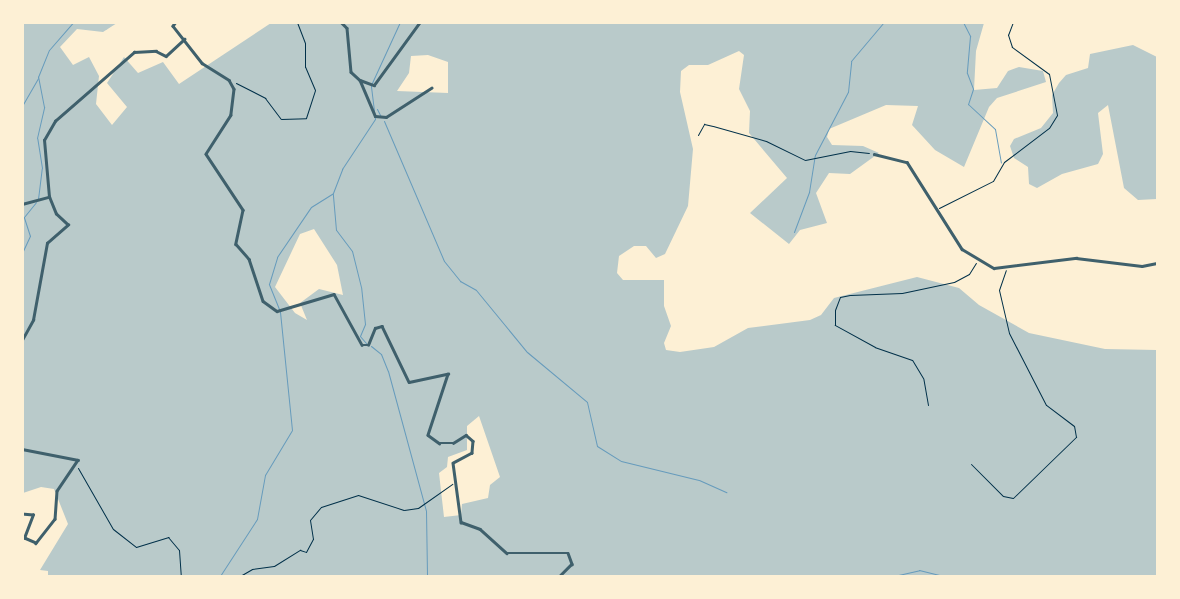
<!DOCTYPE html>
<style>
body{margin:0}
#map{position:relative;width:1180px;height:599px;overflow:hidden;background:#fdf0d5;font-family:"Golos Text",sans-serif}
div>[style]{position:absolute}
.green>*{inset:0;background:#b9caca}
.stream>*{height:1px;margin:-0.5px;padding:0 0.5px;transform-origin:0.5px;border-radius:0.5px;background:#669bbc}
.path>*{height:1px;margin:-0.5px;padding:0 0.5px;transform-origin:0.5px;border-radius:0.5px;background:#003049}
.minor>*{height:2.5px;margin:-1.25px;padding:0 1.25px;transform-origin:1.25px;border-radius:1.25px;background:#3f606c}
span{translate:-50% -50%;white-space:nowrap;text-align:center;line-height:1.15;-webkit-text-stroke:4.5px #fdf0d5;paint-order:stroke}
.frame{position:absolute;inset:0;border:24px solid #fdf0d5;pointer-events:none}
</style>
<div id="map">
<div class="green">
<div style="clip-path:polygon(evenodd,23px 23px,117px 23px,103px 32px,77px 29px,60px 47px,73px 65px,89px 57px,99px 76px,96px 104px,112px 125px,127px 107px,107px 83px,124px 57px,138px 73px,163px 62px,179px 84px,271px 23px,984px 23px,976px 51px,974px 90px,997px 88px,1008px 71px,1019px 67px,1043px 71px,1046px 82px,997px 98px,989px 107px,964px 167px,935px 150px,912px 125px,918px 106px,886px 105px,829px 129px,827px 137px,832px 145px,863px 146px,879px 153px,850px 174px,829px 173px,816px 193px,827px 223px,800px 230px,789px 244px,750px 213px,787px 178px,749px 133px,750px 111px,739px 89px,744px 55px,739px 51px,708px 65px,689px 65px,681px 71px,680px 92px,693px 149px,688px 206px,665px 254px,656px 258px,646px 246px,634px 246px,619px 256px,617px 273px,623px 280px,664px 280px,664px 306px,671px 326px,664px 343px,666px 350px,680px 352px,714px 347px,748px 328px,810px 320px,821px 315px,834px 298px,917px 277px,959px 288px,979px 305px,1029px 333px,1105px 349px,1157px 350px,1157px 576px,48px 576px,48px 571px,40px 570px,68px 524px,54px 489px,41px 487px,23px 493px,23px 23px,428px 55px,448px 62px,448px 93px,397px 91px,409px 73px,411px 56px,428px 55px,23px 23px,314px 229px,337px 265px,343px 295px,319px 289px,300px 303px,307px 320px,295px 313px,275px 287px,300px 234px,314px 229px,23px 23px,479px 416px,500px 477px,490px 485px,488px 498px,462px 504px,461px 515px,444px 517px,439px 473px,447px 467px,448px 457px,467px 450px,467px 426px,479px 416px)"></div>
<div style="clip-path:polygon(1133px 45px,1157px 57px,1157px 199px,1138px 200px,1124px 188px,1108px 105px,1098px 113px,1103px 154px,1098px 164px,1062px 174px,1037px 188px,1029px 184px,1028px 167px,1014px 158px,1010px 146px,1014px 139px,1041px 128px,1053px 113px,1052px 95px,1059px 83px,1066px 75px,1088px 68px,1090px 54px)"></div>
</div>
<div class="stream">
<div style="left:963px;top:22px;width:16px;rotate:63deg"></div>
<div style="left:970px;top:36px;width:37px;rotate:95deg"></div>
<div style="left:967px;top:73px;width:17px;rotate:69deg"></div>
<div style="left:973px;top:89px;width:16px;rotate:108deg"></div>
<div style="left:968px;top:104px;width:37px;rotate:43deg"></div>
<div style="left:995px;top:129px;width:34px;rotate:80deg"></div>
<div style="left:22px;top:106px;width:32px;rotate:-60deg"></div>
<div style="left:377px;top:109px;width:9px;rotate:63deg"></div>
<div style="left:384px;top:121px;width:152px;rotate:66.8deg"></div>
<div style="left:444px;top:261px;width:26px;rotate:51deg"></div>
<div style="left:460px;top:281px;width:18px;rotate:29deg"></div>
<div style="left:476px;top:290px;width:80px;rotate:50.6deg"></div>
<div style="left:527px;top:352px;width:78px;rotate:39.8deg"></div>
<div style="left:587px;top:402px;width:45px;rotate:77.2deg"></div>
<div style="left:597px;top:446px;width:28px;rotate:32deg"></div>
<div style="left:621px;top:461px;width:80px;rotate:13.7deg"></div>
<div style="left:699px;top:480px;width:30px;rotate:24deg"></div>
<div style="left:38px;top:199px;width:31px;rotate:-83deg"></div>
<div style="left:42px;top:168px;width:30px;rotate:-99deg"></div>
<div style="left:37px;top:138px;width:32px;rotate:-77deg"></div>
<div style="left:44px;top:107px;width:31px;rotate:-101deg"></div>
<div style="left:38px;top:77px;width:29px;rotate:-68deg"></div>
<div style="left:49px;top:50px;width:37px;rotate:-49deg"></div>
<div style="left:794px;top:232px;width:43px;rotate:-69.4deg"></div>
<div style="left:809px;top:192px;width:37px;rotate:-81deg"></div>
<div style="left:815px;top:155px;width:71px;rotate:-62.4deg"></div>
<div style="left:848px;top:92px;width:31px;rotate:-84deg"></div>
<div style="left:851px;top:61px;width:51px;rotate:-49.8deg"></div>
<div style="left:22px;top:253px;width:19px;rotate:-65deg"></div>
<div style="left:30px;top:236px;width:20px;rotate:-108deg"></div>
<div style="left:24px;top:217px;width:19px;rotate:-51deg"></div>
<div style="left:279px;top:309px;width:27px;rotate:-112deg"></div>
<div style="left:269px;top:284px;width:28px;rotate:-73deg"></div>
<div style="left:277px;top:257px;width:60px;rotate:-55.8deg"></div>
<div style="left:311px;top:207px;width:25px;rotate:-32deg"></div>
<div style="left:366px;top:343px;width:9px;rotate:-131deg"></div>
<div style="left:360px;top:336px;width:13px;rotate:-67deg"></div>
<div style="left:365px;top:324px;width:37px;rotate:-96deg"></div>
<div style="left:361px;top:287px;width:37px;rotate:-104deg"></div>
<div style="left:352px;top:251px;width:26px;rotate:-127deg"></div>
<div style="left:336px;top:230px;width:37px;rotate:-95deg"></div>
<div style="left:333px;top:193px;width:26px;rotate:-69deg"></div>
<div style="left:342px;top:169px;width:60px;rotate:-56.6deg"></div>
<div style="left:375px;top:119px;width:34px;rotate:-97deg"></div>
<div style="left:371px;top:85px;width:69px;rotate:-65.3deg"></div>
<div style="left:371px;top:346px;width:13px;rotate:39deg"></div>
<div style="left:381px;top:354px;width:18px;rotate:68deg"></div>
<div style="left:388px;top:371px;width:145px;rotate:74.8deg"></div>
<div style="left:426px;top:511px;width:65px;rotate:89.1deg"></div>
<div style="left:220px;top:576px;width:68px;rotate:-57deg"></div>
<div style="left:257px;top:519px;width:45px;rotate:-79.7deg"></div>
<div style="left:265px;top:475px;width:52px;rotate:-59deg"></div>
<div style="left:292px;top:430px;width:119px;rotate:-95.8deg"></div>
<div style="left:894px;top:576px;width:26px;rotate:-13deg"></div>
<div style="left:919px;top:570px;width:25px;rotate:14deg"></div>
</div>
<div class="path">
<div style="left:236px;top:83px;width:33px;rotate:27deg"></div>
<div style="left:265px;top:98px;width:26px;rotate:53deg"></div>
<div style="left:281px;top:119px;width:25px;rotate:-2deg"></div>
<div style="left:306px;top:118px;width:29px;rotate:-72deg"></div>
<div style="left:315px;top:90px;width:25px;rotate:-113deg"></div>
<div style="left:305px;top:67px;width:24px;rotate:-90deg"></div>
<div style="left:305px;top:43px;width:22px;rotate:-111deg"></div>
<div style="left:698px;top:135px;width:13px;rotate:-61deg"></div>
<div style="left:704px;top:124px;width:9px;rotate:13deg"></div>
<div style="left:713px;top:126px;width:55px;rotate:15.8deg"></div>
<div style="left:766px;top:141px;width:43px;rotate:26deg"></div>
<div style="left:805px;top:160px;width:46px;rotate:-11.3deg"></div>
<div style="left:850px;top:151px;width:19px;rotate:6deg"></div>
<div style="left:939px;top:208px;width:60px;rotate:-26.6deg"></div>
<div style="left:993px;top:181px;width:22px;rotate:-60deg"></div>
<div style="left:1004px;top:162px;width:56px;rotate:-37.1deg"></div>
<div style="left:1049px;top:128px;width:15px;rotate:-58deg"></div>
<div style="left:1057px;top:115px;width:42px;rotate:-101deg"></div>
<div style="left:1049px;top:74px;width:46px;rotate:-143.9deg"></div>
<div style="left:1012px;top:47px;width:13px;rotate:-108deg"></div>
<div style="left:1008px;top:35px;width:14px;rotate:-69deg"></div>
<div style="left:928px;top:405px;width:27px;rotate:-100deg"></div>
<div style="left:923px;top:378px;width:21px;rotate:-121deg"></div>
<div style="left:912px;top:360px;width:39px;rotate:-161deg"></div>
<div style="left:875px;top:347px;width:46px;rotate:-151.2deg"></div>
<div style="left:835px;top:325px;width:15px;rotate:-90deg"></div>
<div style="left:835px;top:310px;width:14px;rotate:-69deg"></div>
<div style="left:840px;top:297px;width:10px;rotate:-11deg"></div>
<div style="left:850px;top:295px;width:52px;rotate:-2.2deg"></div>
<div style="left:902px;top:293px;width:53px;rotate:-11.9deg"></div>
<div style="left:954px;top:282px;width:17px;rotate:-28deg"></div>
<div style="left:969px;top:274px;width:13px;rotate:-58deg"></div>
<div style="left:971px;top:464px;width:45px;rotate:45deg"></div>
<div style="left:1003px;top:496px;width:10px;rotate:11deg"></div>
<div style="left:1013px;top:498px;width:88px;rotate:-44.1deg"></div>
<div style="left:1076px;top:437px;width:11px;rotate:-100deg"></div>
<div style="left:1074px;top:426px;width:35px;rotate:-143deg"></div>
<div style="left:1046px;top:405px;width:81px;rotate:-117.2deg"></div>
<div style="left:1009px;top:333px;width:44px;rotate:-103.1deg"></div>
<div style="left:999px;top:290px;width:21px;rotate:-71deg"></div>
<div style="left:78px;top:468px;width:70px;rotate:60.2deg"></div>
<div style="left:113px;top:529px;width:29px;rotate:38deg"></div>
<div style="left:136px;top:547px;width:34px;rotate:-17deg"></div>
<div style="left:168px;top:537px;width:17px;rotate:50deg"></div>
<div style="left:179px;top:550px;width:26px;rotate:86deg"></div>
<div style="left:240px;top:576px;width:14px;rotate:-30deg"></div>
<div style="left:252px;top:569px;width:22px;rotate:-8deg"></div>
<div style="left:274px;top:566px;width:31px;rotate:-32deg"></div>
<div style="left:300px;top:550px;width:6px;rotate:18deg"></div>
<div style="left:306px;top:552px;width:15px;rotate:-62deg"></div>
<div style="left:313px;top:539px;width:19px;rotate:-99deg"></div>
<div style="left:310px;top:520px;width:17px;rotate:-50deg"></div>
<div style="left:321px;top:507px;width:39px;rotate:-18deg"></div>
<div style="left:358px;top:495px;width:48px;rotate:18.1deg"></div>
<div style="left:404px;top:510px;width:14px;rotate:-8deg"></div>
<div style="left:418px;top:508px;width:42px;rotate:-35.2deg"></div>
</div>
<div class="minor">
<div style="left:176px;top:22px;width:5px;rotate:127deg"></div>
<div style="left:173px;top:26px;width:47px;rotate:51.9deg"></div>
<div style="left:202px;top:63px;width:32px;rotate:32deg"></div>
<div style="left:229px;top:80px;width:10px;rotate:61deg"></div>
<div style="left:234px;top:89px;width:26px;rotate:97deg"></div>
<div style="left:231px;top:115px;width:46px;rotate:122.7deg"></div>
<div style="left:206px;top:154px;width:67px;rotate:56.5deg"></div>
<div style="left:243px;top:210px;width:35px;rotate:102deg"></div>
<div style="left:236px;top:244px;width:20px;rotate:49deg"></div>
<div style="left:249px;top:259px;width:44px;rotate:71.6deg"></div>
<div style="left:263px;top:301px;width:17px;rotate:36deg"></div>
<div style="left:277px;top:311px;width:59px;rotate:-16.6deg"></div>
<div style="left:334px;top:294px;width:58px;rotate:61.2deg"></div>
<div style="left:362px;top:345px;width:6px"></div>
<div style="left:368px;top:345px;width:18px;rotate:-68deg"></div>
<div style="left:375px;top:328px;width:7px;rotate:-16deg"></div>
<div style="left:382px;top:326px;width:62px;rotate:64.3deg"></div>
<div style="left:409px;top:382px;width:40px;rotate:-12deg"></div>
<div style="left:448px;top:374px;width:64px;rotate:108.2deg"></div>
<div style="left:428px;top:435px;width:14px;rotate:36deg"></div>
<div style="left:439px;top:443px;width:14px"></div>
<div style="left:453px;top:443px;width:15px;rotate:-32deg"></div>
<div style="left:466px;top:435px;width:9px;rotate:41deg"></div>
<div style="left:473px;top:441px;width:12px;rotate:95deg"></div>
<div style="left:472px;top:453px;width:21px;rotate:152deg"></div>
<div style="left:453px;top:463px;width:60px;rotate:82.3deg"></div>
<div style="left:461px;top:522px;width:20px;rotate:20deg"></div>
<div style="left:480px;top:529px;width:36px;rotate:42deg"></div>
<div style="left:507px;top:553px;width:61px"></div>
<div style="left:568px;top:553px;width:12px;rotate:70deg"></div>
<div style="left:572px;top:564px;width:17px;rotate:135deg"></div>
<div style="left:341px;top:22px;width:8px;rotate:45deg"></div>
<div style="left:347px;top:28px;width:44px;rotate:84.8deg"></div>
<div style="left:351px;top:72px;width:12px;rotate:42deg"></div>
<div style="left:360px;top:80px;width:39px;rotate:67deg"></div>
<div style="left:375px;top:116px;width:11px;rotate:5deg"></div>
<div style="left:386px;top:117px;width:54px;rotate:-32.8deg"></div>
<div style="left:360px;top:80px;width:15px;rotate:20deg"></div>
<div style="left:374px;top:85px;width:78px;rotate:-53.9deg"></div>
<div style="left:874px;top:154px;width:34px;rotate:14deg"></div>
<div style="left:907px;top:162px;width:103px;rotate:57.7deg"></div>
<div style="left:962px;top:249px;width:37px;rotate:31deg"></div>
<div style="left:994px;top:268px;width:83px;rotate:-7deg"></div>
<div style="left:1076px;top:258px;width:66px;rotate:6.9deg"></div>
<div style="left:1142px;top:266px;width:16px;rotate:-11deg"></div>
<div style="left:22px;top:204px;width:28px;rotate:-15deg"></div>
<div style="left:22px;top:340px;width:23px;rotate:-61deg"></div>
<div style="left:33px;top:320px;width:78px;rotate:-79.7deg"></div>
<div style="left:47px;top:243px;width:28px;rotate:-41deg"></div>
<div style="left:68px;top:225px;width:16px;rotate:-137deg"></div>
<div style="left:56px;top:214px;width:18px;rotate:-112deg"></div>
<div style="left:49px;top:197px;width:57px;rotate:-95deg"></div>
<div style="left:44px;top:140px;width:22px;rotate:-60deg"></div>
<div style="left:55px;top:121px;width:105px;rotate:-41.1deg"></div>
<div style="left:134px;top:52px;width:22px;rotate:-3deg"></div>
<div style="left:156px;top:51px;width:11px;rotate:27deg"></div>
<div style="left:166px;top:56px;width:25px;rotate:-43deg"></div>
<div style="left:22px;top:449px;width:57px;rotate:11.1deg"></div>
<div style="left:78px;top:460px;width:37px;rotate:124deg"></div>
<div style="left:57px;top:491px;width:28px;rotate:94deg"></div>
<div style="left:55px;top:519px;width:31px;rotate:128deg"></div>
<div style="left:36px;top:543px;width:13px;rotate:-157deg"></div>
<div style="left:24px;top:538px;width:25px;rotate:-69deg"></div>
<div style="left:33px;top:515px;width:11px;rotate:-175deg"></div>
</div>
<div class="frame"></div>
</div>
